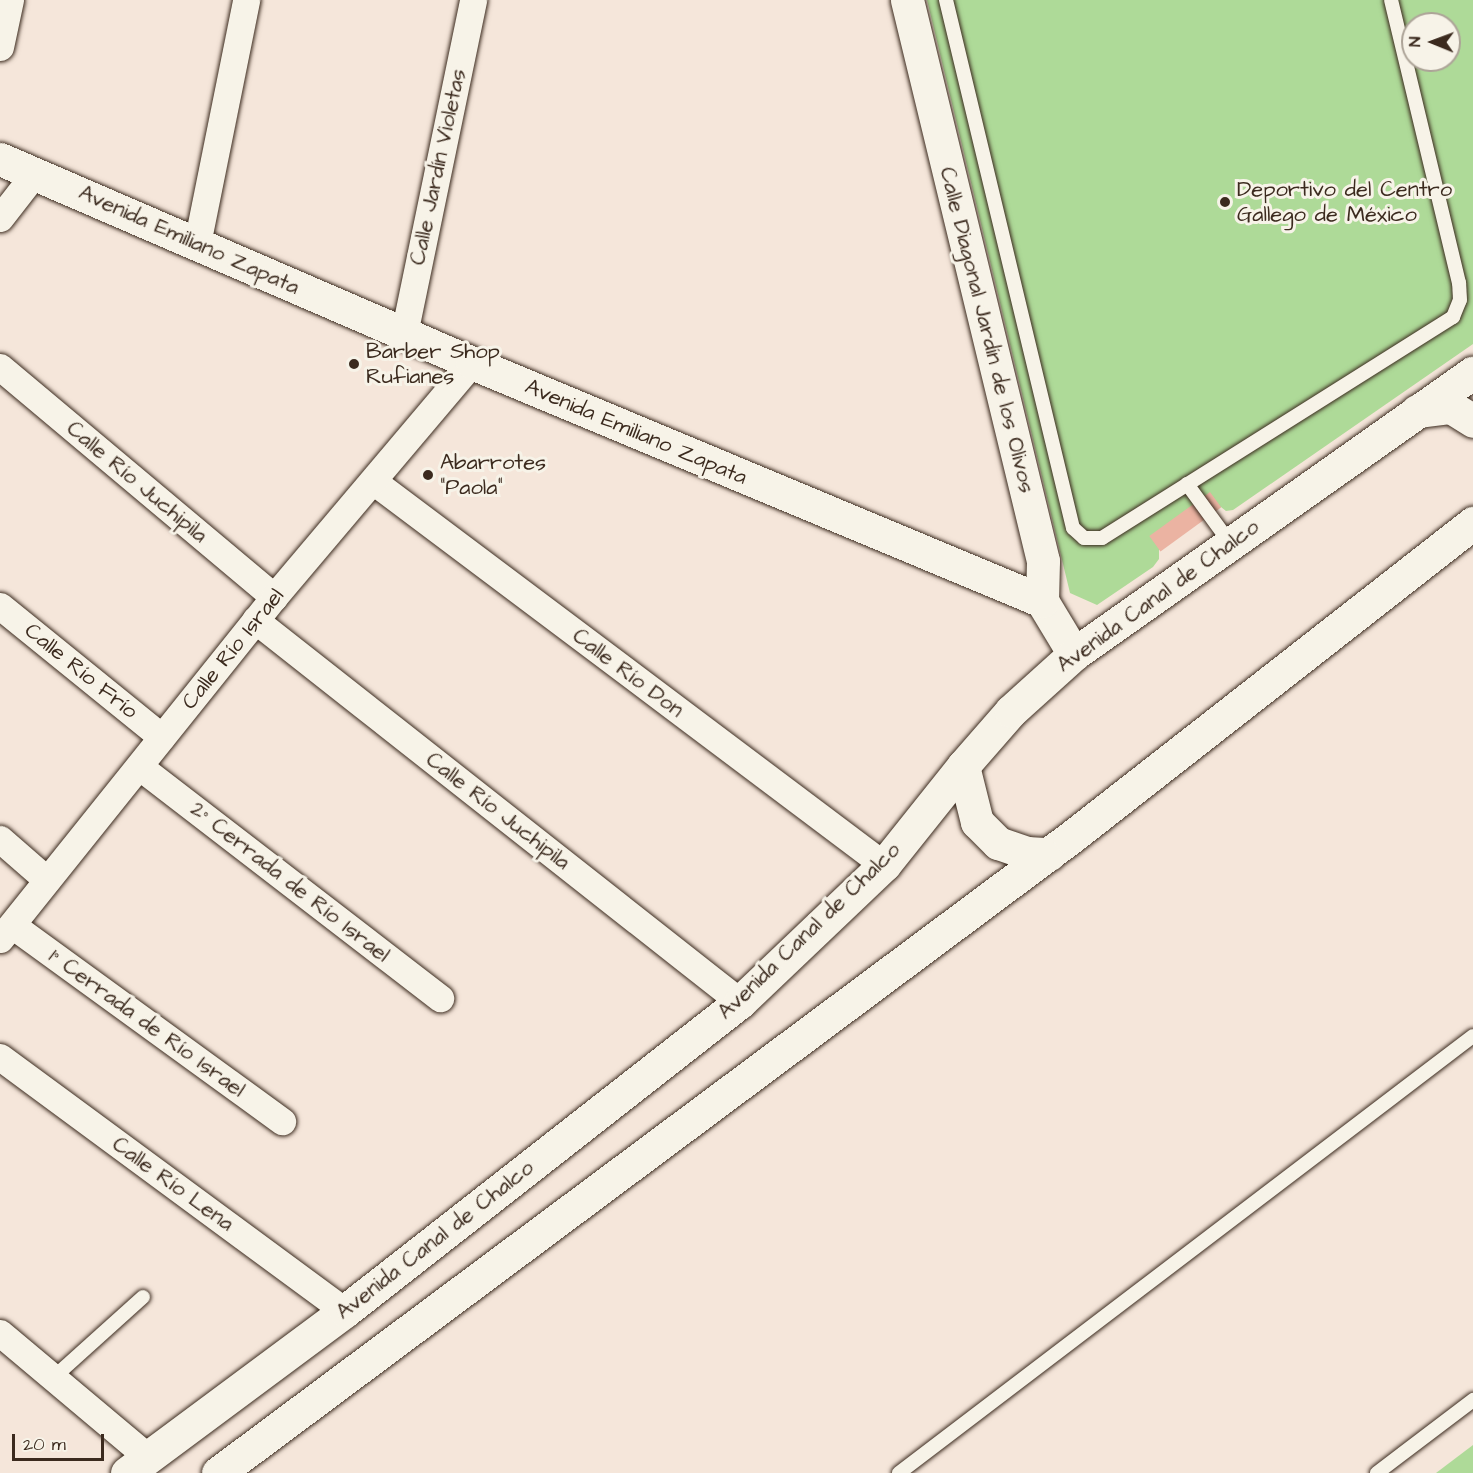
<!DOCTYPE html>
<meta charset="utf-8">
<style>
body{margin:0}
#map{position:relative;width:1473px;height:1473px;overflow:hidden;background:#f5e6da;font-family:"Architects Daughter",sans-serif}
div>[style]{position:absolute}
.green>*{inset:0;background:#aeda98}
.building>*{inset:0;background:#ebb3a2;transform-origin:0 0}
.roads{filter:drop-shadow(0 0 2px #3b2a1e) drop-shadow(0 0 2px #3b2a1e)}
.service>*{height:14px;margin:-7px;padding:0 7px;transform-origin:7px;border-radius:7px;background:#f7f3e8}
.minor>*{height:27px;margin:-13.5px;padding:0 13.5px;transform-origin:13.5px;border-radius:13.5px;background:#f7f3e8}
.tertiary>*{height:33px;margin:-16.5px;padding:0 16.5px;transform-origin:16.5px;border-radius:16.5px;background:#f7f3e8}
.secondary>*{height:33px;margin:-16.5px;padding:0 16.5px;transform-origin:16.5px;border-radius:16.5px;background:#f7f3e8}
.dots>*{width:16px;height:16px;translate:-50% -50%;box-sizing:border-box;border:3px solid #f7f3e8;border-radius:50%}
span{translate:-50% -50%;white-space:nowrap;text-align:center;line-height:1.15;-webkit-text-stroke:6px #f7f3e8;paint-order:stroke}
.street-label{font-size:22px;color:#3b2a1e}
.poi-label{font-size:22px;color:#3b2a1e}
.left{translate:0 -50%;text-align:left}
.north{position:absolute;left:1401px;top:12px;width:60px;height:60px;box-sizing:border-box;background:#f7f3e8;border:2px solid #aca397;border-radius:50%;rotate:271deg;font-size:16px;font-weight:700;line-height:24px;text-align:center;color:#3b2a1e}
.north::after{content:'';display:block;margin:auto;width:21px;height:27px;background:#3b2a1e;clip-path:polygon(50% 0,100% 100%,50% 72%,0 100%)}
.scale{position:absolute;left:12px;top:1434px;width:92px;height:27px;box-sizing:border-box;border:3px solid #3b2a1e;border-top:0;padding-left:8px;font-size:18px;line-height:21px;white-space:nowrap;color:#3b2a1e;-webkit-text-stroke:4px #f7f3e8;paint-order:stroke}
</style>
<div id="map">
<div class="green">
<div style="clip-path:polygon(evenodd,927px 0,1473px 0,1473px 344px,1233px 510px,1226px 511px,1221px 507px,1159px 550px,1159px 559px,1153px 567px,1097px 605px,1070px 593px,927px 0,1413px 24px,1449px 24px,1449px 60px,1413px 60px,1413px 24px)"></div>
<div style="clip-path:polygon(1473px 1445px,1473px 1473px,1436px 1473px)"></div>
</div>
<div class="building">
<div style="left:1210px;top:492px;width:19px;height:75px;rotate:54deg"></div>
</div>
<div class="roads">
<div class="service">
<div style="left:946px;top:0;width:543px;rotate:76.48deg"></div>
<div style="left:1073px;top:528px;width:15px;rotate:42deg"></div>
<div style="left:1084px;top:538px;width:18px"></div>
<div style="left:1102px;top:538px;width:415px;rotate:-32.2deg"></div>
<div style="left:1453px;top:317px;width:18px;rotate:-68deg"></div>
<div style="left:1460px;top:300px;width:17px;rotate:-93deg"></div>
<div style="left:1459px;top:283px;width:291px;rotate:-103.5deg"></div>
<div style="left:1187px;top:484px;width:73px;rotate:53.9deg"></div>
<div style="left:53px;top:1378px;width:121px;rotate:-42deg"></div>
<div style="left:899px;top:1473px;width:721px;rotate:-37.28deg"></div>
<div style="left:1377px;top:1473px;width:121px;rotate:-37.2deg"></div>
</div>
<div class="minor">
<div style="left:0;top:47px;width:48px;rotate:-78deg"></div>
<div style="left:0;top:218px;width:57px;rotate:-52.1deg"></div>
<div style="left:197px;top:244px;width:249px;rotate:-78.6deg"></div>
<div style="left:404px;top:334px;width:341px;rotate:-78.3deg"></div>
<div style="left:0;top:367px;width:358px;rotate:40deg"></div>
<div style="left:373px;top:481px;width:639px;rotate:36.92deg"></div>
<div style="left:0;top:606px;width:208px;rotate:39deg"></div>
<div style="left:255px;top:620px;width:617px;rotate:38.22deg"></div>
<div style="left:140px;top:767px;width:379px;rotate:37.6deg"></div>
<div style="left:0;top:839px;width:62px;rotate:41.1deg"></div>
<div style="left:12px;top:925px;width:334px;rotate:36deg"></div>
<div style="left:0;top:939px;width:438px;rotate:-51.3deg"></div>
<div style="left:274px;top:597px;width:307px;rotate:-49.8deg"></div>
<div style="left:0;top:1057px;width:428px;rotate:36.4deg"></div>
<div style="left:0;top:1333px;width:193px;rotate:40deg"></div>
</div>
<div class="tertiary">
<div style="left:907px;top:0;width:577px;rotate:76.37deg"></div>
<div style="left:1043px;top:561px;width:40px;rotate:91.4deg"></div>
<div style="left:1042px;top:601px;width:62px;rotate:58.9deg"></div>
<div style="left:0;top:159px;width:514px;rotate:23.37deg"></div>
<div style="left:472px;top:363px;width:618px;rotate:22.66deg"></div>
</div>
<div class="secondary">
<div style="left:1417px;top:411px;width:34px;rotate:-7deg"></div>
<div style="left:1451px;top:407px;width:26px;rotate:32deg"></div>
<div style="left:963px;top:766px;width:58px;rotate:76deg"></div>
<div style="left:977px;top:822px;width:30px;rotate:45deg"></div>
<div style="left:998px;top:843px;width:31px;rotate:19deg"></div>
<div style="left:1027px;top:853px;width:22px;rotate:3deg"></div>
<div style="left:127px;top:1473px;width:272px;rotate:-36.6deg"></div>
<div style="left:345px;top:1311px;width:502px;rotate:-38.04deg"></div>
<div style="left:740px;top:1002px;width:199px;rotate:-43.6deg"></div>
<div style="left:884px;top:865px;width:127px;rotate:-51.4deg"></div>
<div style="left:963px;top:766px;width:73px;rotate:-48.9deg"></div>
<div style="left:1011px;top:711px;width:85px;rotate:-42.1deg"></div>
<div style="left:1074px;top:654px;width:488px;rotate:-35.2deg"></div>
<div style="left:218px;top:1473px;width:1063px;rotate:-36.7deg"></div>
<div style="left:1070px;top:838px;width:512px;rotate:-38.01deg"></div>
</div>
</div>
<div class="dots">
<div style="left:1225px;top:202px;background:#3b2a1e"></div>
<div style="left:354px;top:364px;background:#3b2a1e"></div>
<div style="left:428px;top:475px;background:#3b2a1e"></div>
</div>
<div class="street-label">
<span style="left:438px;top:167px;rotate:-78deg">Calle Jardín Violetas</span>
<span style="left:189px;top:240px;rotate:24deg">Avenida Emiliano Zapata</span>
<span style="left:987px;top:330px;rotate:76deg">Calle Diagonal Jardín de los Olivos</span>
<span style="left:636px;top:432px;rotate:23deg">Avenida Emiliano Zapata</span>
<span style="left:137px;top:482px;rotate:40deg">Calle Río Juchipila</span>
<span style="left:1158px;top:596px;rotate:-36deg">Avenida Canal de Chalco</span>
<span style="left:233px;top:649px;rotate:-51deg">Calle Río Israel</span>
<span style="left:81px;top:671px;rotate:39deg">Calle Río Frío</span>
<span style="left:628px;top:673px;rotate:37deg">Calle Río Don</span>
<span style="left:498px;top:811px;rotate:38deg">Calle Río Juchipila</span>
<span style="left:290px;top:882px;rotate:38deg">2° Cerrada de Río Israel</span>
<span style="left:809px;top:931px;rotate:-44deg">Avenida Canal de Chalco</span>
<span style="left:147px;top:1023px;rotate:36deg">1° Cerrada de Río Israel</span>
<span style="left:173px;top:1184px;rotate:36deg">Calle Río Lena</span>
<span style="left:435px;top:1240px;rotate:-38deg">Avenida Canal de Chalco</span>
</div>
<div class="poi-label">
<span class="left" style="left:1237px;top:202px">Deportivo del Centro<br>Gallego de México</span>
<span class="left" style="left:366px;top:364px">Barber Shop<br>Rufianes</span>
<span class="left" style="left:440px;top:475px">Abarrotes<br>"Paola"</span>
</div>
<div class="north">N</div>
<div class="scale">20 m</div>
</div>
